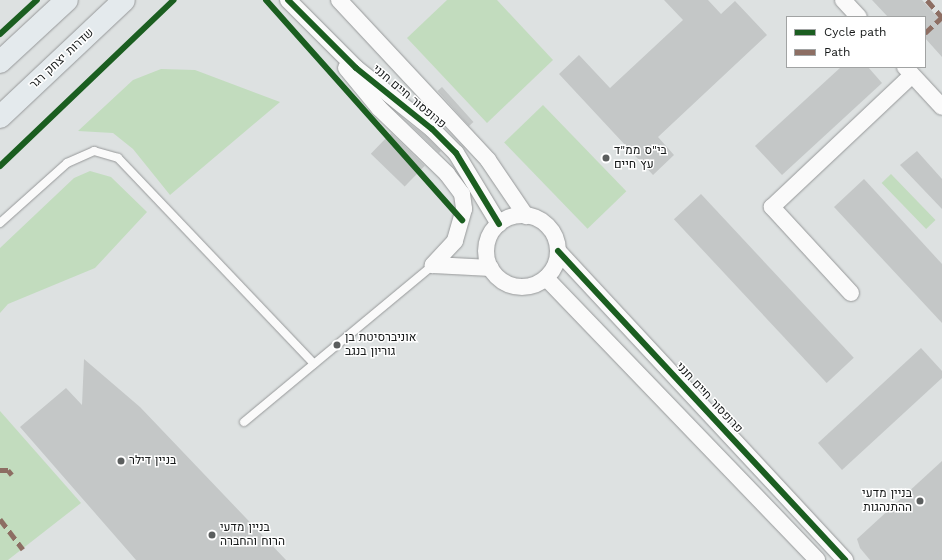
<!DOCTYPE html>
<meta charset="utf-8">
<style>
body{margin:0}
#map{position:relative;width:942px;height:560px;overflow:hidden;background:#dde1e1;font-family:"Work Sans",Heebo,sans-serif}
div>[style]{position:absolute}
.green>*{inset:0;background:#c2dcbe;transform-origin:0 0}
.building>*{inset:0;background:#c4c7c7;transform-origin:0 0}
.roads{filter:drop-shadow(0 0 1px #969899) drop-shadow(0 0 1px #969899)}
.service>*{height:8px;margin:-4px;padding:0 4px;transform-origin:4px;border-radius:4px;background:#fafafa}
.minor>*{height:16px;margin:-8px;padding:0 8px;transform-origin:8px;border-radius:8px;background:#fafafa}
.minor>.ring{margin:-8px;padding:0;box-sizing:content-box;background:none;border:16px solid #fafafa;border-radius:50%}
.primary>*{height:22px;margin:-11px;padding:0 11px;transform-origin:11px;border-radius:11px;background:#e4eaed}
.quiet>*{height:5px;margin-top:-2.5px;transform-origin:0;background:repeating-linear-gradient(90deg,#8d6e63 0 10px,transparent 0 15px)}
.cycleway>*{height:6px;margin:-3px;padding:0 3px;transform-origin:3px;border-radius:3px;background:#1b5e20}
.dots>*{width:11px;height:11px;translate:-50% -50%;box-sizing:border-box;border:2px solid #fff;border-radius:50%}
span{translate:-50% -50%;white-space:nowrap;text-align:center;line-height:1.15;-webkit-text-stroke:3px #fff;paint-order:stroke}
.street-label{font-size:12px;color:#151818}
.poi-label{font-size:12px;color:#151818}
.left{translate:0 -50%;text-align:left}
.right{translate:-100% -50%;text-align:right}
.legend{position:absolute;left:786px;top:16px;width:140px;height:52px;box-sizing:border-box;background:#fff;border:1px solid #a1a3a3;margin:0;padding:5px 7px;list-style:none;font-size:12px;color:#151818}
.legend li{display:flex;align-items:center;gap:8px;height:20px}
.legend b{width:20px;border:1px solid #a1a3a3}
</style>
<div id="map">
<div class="green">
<div style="clip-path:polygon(447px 0,497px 0,553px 60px,487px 123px,407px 38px)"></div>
<div style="clip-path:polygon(161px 69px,195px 70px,280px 102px,170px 195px,133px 149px,113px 133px,78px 131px,133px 80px)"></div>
<div style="left:543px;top:105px;width:120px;height:54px;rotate:46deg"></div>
<div style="clip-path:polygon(90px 171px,111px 177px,147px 212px,95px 268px,8px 304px,0 313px,0 248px,74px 178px)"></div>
<div style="left:891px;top:174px;width:64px;height:13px;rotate:46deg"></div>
<div style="clip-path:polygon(0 411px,81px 503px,8px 560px,0 560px)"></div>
</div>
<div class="building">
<div style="clip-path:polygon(664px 0,708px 0,721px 14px,735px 1px,767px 35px,658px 137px,674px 155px,653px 175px,559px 74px,579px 55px,610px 88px,683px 20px)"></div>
<div style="clip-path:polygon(872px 0,922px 0,942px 22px,942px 57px,925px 38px,925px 17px,888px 17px)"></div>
<div style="clip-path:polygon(841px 67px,868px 67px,882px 83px,782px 175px,755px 146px)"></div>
<div style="left:442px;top:87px;width:47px;height:6px;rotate:48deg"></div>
<div style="clip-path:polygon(405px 120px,426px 136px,441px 151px,439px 153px)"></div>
<div style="left:391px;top:133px;width:47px;height:29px;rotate:44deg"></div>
<div style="clip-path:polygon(917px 151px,942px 179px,942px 209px,900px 165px)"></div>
<div style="clip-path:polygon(864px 179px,942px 264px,942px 323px,834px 207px)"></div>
<div style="left:701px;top:194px;width:224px;height:37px;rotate:47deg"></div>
<div style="clip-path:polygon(921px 348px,942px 371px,942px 378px,842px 470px,818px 443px)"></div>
<div style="clip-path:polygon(84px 359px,140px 407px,286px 560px,136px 560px,20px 427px,66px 388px,82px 405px)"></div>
<div style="clip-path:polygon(942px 461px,942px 560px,870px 560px,860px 548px,857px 539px)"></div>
</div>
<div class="roads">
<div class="service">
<div style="left:0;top:223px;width:90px;rotate:-41.8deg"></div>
<div style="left:67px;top:163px;width:30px;rotate:-24deg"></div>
<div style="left:94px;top:151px;width:25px;rotate:16deg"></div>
<div style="left:118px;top:158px;width:284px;rotate:46.4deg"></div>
<div style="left:244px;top:422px;width:246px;rotate:-39.7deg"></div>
</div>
<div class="minor">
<div style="left:288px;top:0;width:96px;rotate:45deg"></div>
<div style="left:356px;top:68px;width:97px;rotate:38.8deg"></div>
<div style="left:432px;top:129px;width:34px;rotate:45deg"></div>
<div style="left:456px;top:153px;width:83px;rotate:58.8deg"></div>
<div style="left:339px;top:0;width:219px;rotate:47deg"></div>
<div style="left:488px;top:160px;width:68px;rotate:55.8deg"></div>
<div style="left:843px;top:0;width:23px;rotate:47deg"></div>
<div style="left:905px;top:67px;width:54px;rotate:47.2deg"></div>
<div style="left:346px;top:68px;width:52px;rotate:50.5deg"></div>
<div style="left:379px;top:108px;width:95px;rotate:44.1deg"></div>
<div style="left:447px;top:174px;width:25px;rotate:53deg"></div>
<div style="left:462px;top:194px;width:15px;rotate:82deg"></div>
<div style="left:464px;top:209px;width:33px;rotate:106deg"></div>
<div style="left:455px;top:241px;width:33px;rotate:133deg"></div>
<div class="ring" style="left:486px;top:215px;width:56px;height:56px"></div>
<div style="left:558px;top:251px;width:422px;rotate:47.1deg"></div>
<div style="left:433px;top:265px;width:58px;rotate:3deg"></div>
<div style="left:546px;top:278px;width:391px;rotate:46.1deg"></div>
<div style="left:851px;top:293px;width:117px;rotate:-132.6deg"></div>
<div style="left:772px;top:207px;width:192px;rotate:-43.3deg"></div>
</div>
<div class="primary">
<div style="left:0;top:62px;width:91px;rotate:-42.8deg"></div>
<div style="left:0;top:117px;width:170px;rotate:-43.3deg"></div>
</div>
</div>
<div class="quiet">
<div style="left:927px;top:0;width:23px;rotate:49deg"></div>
<div style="left:925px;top:33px;width:23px;rotate:-43deg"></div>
<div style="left:0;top:470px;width:8px"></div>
<div style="left:8px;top:470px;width:6px;rotate:51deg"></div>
<div style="left:0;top:519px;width:38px;rotate:53deg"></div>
</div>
<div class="cycleway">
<div style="left:266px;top:0;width:295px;rotate:48.3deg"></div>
<div style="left:288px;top:0;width:96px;rotate:45deg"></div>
<div style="left:356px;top:68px;width:97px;rotate:38.8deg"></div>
<div style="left:432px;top:129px;width:34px;rotate:45deg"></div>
<div style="left:456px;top:153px;width:83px;rotate:58.8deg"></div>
<div style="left:0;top:34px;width:50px;rotate:-42.6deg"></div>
<div style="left:0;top:166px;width:240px;rotate:-43.7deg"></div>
<div style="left:558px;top:251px;width:422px;rotate:47.1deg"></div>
</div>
<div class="dots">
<div style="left:606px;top:158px;background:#5b5e5e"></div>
<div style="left:337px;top:345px;background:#5b5e5e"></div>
<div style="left:121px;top:461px;background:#5b5e5e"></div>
<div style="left:920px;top:501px;background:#5b5e5e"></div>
<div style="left:212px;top:535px;background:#5b5e5e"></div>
</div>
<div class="street-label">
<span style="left:62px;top:59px;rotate:-43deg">שדרות יצחק רגר</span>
<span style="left:409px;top:97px;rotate:40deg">פרופסור חיים חנני</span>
<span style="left:709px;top:398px;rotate:47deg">פרופסור חיים חנני</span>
</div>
<div class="poi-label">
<span class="left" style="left:614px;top:158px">בי"ס ממ"ד<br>עץ חיים</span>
<span class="left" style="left:345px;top:345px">אוניברסיטת בן<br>גוריון בנגב</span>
<span class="left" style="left:129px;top:461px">בניין דילר</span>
<span class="right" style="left:912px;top:501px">בניין מדעי<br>ההתנהגות</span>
<span class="left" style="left:220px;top:535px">בניין מדעי<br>הרוח והחברה</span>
</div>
<ul class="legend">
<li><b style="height:5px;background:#1b5e20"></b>Cycle path</li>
<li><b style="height:5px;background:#8d6e63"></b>Path</li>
</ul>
</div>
